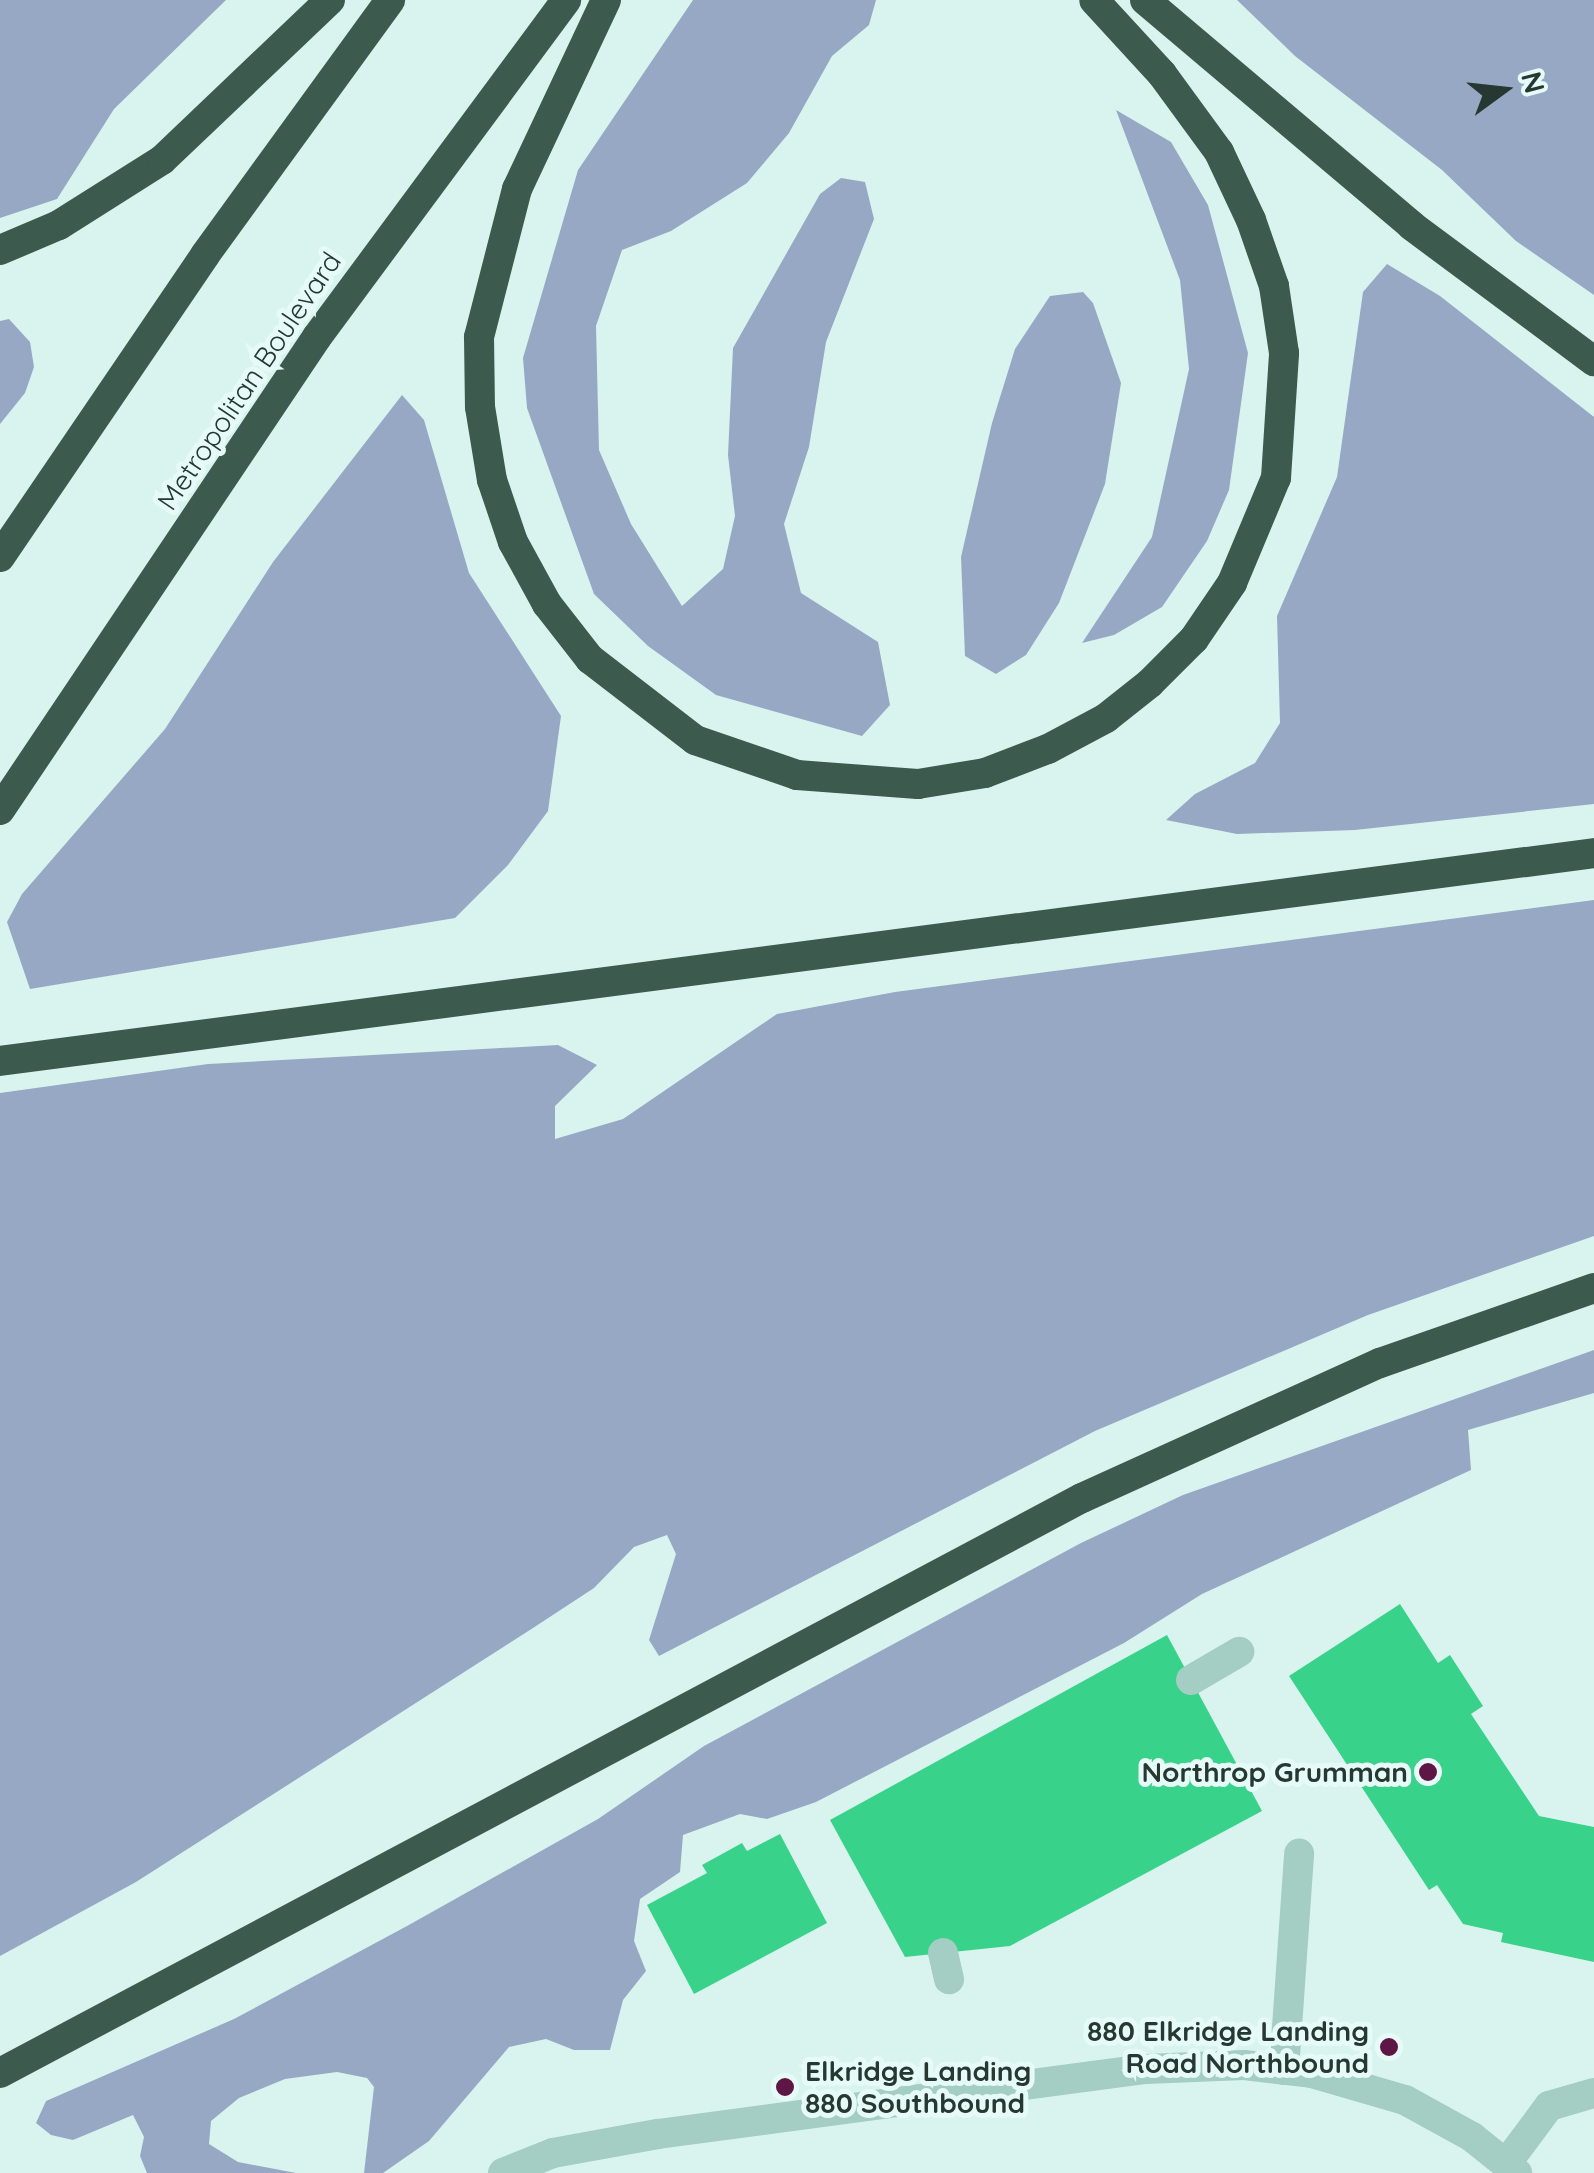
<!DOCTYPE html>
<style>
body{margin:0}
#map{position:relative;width:1594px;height:2173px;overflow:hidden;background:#d9f4ef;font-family:Quicksand,sans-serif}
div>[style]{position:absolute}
.green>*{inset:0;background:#97a8c5}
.building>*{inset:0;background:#39d28b}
.minor>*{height:30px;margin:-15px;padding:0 15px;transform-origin:15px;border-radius:15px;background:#a4cdc3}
.highway>*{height:30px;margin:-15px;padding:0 15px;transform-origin:15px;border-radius:15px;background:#3c5a4e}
.dots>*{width:28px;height:28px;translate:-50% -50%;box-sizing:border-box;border:5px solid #e6fbf8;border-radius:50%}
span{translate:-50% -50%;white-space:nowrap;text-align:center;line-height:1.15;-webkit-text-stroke:10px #e6fbf8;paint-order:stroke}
.street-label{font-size:28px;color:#263831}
.poi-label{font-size:28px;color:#263831;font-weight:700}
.right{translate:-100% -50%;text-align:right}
.left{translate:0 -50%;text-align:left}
.north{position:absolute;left:1454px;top:40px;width:100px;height:100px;-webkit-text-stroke:8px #e6fbf8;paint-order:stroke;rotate:75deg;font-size:28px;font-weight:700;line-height:40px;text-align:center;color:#263831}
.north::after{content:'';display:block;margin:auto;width:35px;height:45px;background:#263831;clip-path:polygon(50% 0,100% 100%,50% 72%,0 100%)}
</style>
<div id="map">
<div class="green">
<div style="clip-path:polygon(0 0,226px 0,114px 109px,57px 199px,0 218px)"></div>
<div style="clip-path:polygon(693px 0,876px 0,869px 25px,832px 56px,789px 133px,747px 183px,671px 231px,622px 250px,596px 326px,599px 450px,631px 524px,682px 606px,723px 569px,735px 516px,728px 455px,733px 348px,820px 194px,841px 178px,865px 182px,874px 219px,826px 342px,809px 447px,784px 524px,801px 593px,878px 642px,890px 705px,862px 736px,716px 695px,648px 646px,594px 594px,527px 408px,523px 358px,578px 170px)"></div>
<div style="clip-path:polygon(1237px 0,1594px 0,1594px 295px,1516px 241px,1442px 170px,1295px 56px)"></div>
<div style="clip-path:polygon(1116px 110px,1171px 142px,1208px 205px,1248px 353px,1229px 490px,1207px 541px,1162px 607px,1114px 635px,1082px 643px,1152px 537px,1189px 369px,1180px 280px)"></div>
<div style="clip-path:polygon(1387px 264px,1440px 296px,1594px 417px,1594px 804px,1355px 830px,1237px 834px,1166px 820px,1195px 794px,1255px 763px,1280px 723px,1277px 616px,1337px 477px,1363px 292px)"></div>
<div style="clip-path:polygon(1083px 292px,1093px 303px,1121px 383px,1105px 484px,1059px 603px,1026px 655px,996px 674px,965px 656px,961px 557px,992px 423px,1015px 349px,1050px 296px)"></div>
<div style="clip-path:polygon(9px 319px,30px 342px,34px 367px,25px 393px,0 424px,0 321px)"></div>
<div style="clip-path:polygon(402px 395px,424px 420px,469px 573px,561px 716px,548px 811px,508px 865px,455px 918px,30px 989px,7px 922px,22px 894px,165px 729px,273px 562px)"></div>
<div style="clip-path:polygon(1594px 900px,1594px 1236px,1368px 1315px,1095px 1431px,659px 1656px,649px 1640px,676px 1554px,667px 1535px,634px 1547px,594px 1588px,533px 1628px,136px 1882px,0 1956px,0 1093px,208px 1064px,558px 1045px,597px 1065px,555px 1106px,555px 1139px,623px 1119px,777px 1014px,895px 992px)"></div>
<div style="clip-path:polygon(1594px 1350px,1594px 1393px,1468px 1430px,1471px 1470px,1202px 1594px,1124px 1643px,816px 1802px,767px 1819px,740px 1814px,683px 1835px,680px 1872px,640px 1899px,634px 1941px,646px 1971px,623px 2000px,610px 2050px,574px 2050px,546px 2039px,509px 2047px,429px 2141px,383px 2173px,364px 2173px,374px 2087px,367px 2078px,337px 2072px,285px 2079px,239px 2098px,211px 2121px,209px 2144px,238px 2162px,296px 2173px,147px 2173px,140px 2156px,144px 2137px,133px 2115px,73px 2140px,51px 2135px,36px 2123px,46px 2101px,234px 2019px,407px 1926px,598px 1819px,704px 1746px,1081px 1543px,1183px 1495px)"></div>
</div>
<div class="building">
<div style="clip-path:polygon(1400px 1604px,1438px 1663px,1450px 1655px,1483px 1706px,1471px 1714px,1539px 1816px,1594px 1827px,1594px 1962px,1501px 1942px,1503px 1933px,1463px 1924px,1437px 1885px,1429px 1890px,1289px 1676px)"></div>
<div style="clip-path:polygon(1167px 1635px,1262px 1811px,1010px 1946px,905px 1957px,830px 1820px)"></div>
<div style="clip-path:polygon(780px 1834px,827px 1923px,694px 1994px,647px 1905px,707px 1873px,702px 1865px,742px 1843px,747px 1851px)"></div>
</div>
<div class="minor">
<div style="left:1191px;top:1680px;width:56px;rotate:-30.3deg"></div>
<div style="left:943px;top:1953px;width:27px;rotate:77deg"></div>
<div style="left:1284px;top:2070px;width:217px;rotate:-86deg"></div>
<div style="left:1506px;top:2164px;width:72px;rotate:-53.4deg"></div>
<div style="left:1549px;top:2106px;width:47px;rotate:-16.1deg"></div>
<div style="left:503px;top:2173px;width:54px;rotate:-21.8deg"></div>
<div style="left:553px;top:2153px;width:107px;rotate:-10.3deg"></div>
<div style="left:658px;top:2134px;width:492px;rotate:-7.6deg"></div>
<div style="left:1146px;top:2069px;width:98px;rotate:-2.3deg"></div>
<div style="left:1244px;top:2065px;width:68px;rotate:6.7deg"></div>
<div style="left:1312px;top:2073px;width:97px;rotate:16.2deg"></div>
<div style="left:1405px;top:2100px;width:77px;rotate:28.9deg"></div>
<div style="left:1472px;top:2137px;width:58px;rotate:38.7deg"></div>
</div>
<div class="highway">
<div style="left:606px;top:0;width:209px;rotate:115.2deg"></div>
<div style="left:517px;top:189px;width:153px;rotate:104.4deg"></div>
<div style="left:479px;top:337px;width:70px;rotate:89.2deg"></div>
<div style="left:480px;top:407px;width:74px;rotate:80.7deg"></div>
<div style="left:492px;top:480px;width:65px;rotate:71.3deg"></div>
<div style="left:513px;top:542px;width:71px;rotate:61.3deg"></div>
<div style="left:547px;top:604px;width:70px;rotate:52deg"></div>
<div style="left:590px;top:659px;width:133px;rotate:37.6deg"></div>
<div style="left:695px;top:740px;width:108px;rotate:18.9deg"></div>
<div style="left:797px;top:775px;width:121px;rotate:4.3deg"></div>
<div style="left:918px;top:784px;width:68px;rotate:-9.3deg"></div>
<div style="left:985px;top:773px;width:67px;rotate:-20.9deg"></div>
<div style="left:1048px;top:749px;width:66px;rotate:-28.1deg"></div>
<div style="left:1106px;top:718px;width:56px;rotate:-38.5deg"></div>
<div style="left:1150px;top:683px;width:62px;rotate:-45deg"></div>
<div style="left:1194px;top:639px;width:68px;rotate:-55.8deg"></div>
<div style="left:1232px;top:583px;width:114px;rotate:-67.3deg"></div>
<div style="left:1276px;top:478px;width:125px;rotate:-86.3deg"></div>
<div style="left:1284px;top:353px;width:68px;rotate:-98.5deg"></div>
<div style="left:1274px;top:286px;width:70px;rotate:-109.2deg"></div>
<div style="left:1251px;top:220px;width:75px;rotate:-115.2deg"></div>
<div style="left:1219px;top:152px;width:97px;rotate:-126.2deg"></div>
<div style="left:1162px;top:74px;width:100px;rotate:-132.6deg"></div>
<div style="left:1145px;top:0;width:350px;rotate:40.2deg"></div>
<div style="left:1412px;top:226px;width:227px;rotate:36.6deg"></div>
<div style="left:0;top:250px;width:64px;rotate:-23deg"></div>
<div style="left:59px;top:225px;width:122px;rotate:-32.3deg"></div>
<div style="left:162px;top:160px;width:232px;rotate:-43.6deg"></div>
<div style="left:0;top:557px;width:365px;rotate:-55.8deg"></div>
<div style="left:205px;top:255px;width:315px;rotate:-54deg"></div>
<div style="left:0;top:810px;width:569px;rotate:-56.17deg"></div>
<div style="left:317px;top:337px;width:419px;rotate:-53.5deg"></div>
<div style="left:0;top:1061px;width:1608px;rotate:-7.43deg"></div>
<div style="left:0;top:2073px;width:1225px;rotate:-27.99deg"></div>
<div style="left:1082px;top:1498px;width:327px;rotate:-24.4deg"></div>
<div style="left:1380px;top:1363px;width:227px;rotate:-19.3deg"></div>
</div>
<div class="dots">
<div style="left:1428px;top:1772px;background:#5e1744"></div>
<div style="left:1389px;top:2047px;background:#5e1744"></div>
<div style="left:785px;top:2087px;background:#5e1744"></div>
</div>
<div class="street-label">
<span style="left:249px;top:381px;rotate:-56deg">Metropolitan Boulevard</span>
</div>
<div class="poi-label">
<span class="right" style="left:1408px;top:1772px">Northrop Grumman</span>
<span class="right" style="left:1369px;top:2047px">880 Elkridge Landing<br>Road Northbound</span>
<span class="left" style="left:805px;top:2087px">Elkridge Landing<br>880 Southbound</span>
</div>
<div class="north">N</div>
</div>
